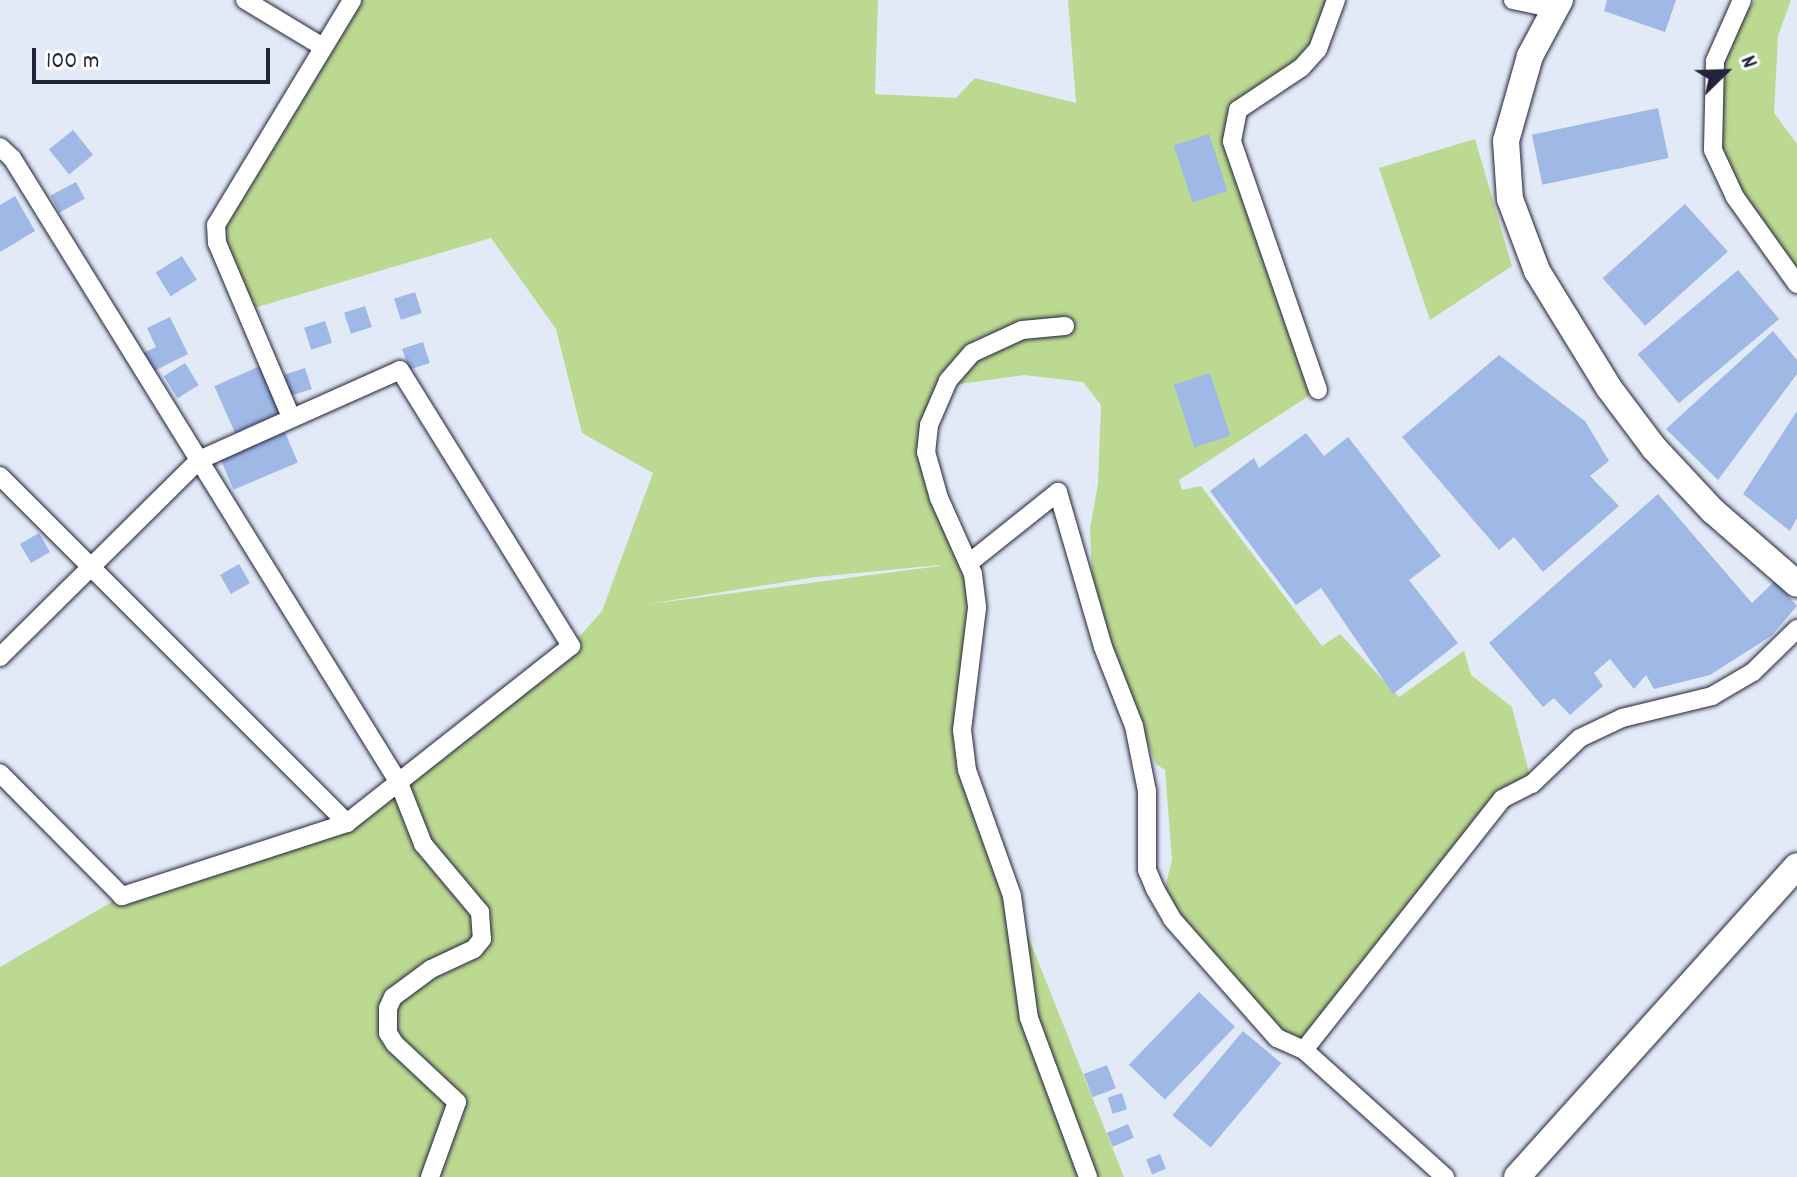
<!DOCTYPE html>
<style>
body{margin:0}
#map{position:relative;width:1797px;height:1177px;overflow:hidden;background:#e2eaf7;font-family:Dekko,sans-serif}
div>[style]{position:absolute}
.green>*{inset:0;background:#bcd991}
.building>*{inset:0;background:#a0b8e5;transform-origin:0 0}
.roads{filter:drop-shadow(0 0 2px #22223b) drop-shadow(0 0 2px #22223b)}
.street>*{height:18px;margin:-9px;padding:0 9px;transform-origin:9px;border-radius:9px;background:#fff}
.secondary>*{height:26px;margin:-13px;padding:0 13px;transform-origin:13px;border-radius:13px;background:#fff}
span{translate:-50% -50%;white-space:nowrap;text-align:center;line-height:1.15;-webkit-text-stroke:6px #fff;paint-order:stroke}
.north{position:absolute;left:1685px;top:32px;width:80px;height:80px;-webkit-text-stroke:6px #fff;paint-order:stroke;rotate:67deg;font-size:22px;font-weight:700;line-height:32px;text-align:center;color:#22223b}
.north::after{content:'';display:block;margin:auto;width:28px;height:36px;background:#22223b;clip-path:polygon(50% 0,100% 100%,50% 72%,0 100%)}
.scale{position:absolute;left:32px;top:48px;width:238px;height:36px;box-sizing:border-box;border:4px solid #22223b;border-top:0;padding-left:10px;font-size:24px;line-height:28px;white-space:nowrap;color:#22223b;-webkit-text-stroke:6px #fff;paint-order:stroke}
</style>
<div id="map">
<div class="green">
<div style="clip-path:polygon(evenodd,352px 0,878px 0,875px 94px,956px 98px,975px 78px,1076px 103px,1068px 0,1340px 0,1301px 68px,1233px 123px,1318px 390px,1179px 480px,1182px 490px,1201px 486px,1322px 646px,1340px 634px,1399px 697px,1464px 651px,1471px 675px,1512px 707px,1532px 784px,1466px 840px,1304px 1050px,1269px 1028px,1162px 901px,1172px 859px,1165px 770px,1156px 764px,1117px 665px,1092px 580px,1090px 529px,1098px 484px,1101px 405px,1083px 382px,1024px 375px,946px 386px,928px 432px,969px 563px,962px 730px,1024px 926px,1124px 1177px,0 1177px,0 967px,122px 896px,373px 803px,571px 646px,602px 611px,653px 473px,582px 433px,556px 329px,491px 238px,254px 308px,216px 225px,352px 0,940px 565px,940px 566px,642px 605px,816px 577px,940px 565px)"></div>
<div style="clip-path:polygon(1755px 0,1791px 0,1778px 36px,1774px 113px,1797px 144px,1797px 283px,1750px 221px,1721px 150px,1715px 61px)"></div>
<div style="clip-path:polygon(1475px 139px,1512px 266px,1430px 320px,1379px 168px)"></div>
</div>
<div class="building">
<div style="clip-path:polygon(1607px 0,1676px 0,1665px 32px,1604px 11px)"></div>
<div style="left:1658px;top:108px;width:51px;height:129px;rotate:78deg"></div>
<div style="left:73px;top:130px;width:32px;height:31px;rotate:51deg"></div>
<div style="left:1209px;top:134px;width:60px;height:37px;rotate:72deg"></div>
<div style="left:76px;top:182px;width:19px;height:29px;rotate:62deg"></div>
<div style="clip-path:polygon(15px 196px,35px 231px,0 252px,0 205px)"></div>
<div style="left:1685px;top:204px;width:64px;height:111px;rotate:48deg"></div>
<div style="left:182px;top:256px;width:28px;height:31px;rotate:58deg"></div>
<div style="left:1738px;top:270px;width:64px;height:131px;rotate:50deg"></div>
<div style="left:415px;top:292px;width:22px;height:22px;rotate:72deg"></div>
<div style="left:365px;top:306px;width:22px;height:22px;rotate:72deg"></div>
<div style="clip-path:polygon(170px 317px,188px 354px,152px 372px,143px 353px,156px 347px,147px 328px)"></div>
<div style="left:325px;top:321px;width:23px;height:22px;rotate:72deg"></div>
<div style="clip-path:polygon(1773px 331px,1797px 360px,1797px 374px,1718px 480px,1666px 429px)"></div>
<div style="left:423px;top:342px;width:22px;height:22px;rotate:72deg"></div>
<div style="clip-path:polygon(1499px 355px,1585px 421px,1609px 461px,1590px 476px,1619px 506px,1543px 572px,1514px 537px,1499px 550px,1402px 437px)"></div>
<div style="left:185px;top:363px;width:26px;height:25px;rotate:58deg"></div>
<div style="left:260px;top:366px;width:51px;height:50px;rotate:66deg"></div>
<div style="left:305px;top:368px;width:22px;height:22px;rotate:72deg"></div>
<div style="left:1210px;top:373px;width:66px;height:38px;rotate:72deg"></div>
<div style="clip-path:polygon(1797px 411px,1797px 518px,1790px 531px,1743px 494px)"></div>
<div style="left:285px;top:432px;width:33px;height:70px;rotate:67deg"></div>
<div style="clip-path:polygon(1306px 433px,1324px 456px,1348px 437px,1441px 556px,1409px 580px,1458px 643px,1393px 694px,1321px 588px,1296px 605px,1210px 491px,1254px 458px,1259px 468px)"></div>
<div style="clip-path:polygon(1658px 494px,1752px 603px,1775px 581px,1797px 606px,1771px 636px,1710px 675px,1654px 689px,1646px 675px,1634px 689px,1610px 659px,1594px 673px,1603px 686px,1570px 715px,1554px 698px,1543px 707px,1489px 643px)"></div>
<div style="left:39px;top:533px;width:22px;height:22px;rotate:60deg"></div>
<div style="left:239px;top:564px;width:22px;height:22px;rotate:60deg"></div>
<div style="left:1199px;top:992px;width:50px;height:101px;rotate:44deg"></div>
<div style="left:1243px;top:1031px;width:50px;height:110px;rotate:40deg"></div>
<div style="left:1107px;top:1065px;width:25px;height:25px;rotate:69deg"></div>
<div style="left:1122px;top:1093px;width:17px;height:15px;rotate:73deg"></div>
<div style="left:1128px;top:1124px;width:15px;height:23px;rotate:67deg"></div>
<div style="left:1160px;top:1154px;width:16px;height:15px;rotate:68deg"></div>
</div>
<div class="roads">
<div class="street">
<div style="left:245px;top:0;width:91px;rotate:31.1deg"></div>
<div style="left:1513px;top:0;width:43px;rotate:12.1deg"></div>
<div style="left:1742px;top:0;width:67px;rotate:113.9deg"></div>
<div style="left:1715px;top:61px;width:89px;rotate:91.3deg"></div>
<div style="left:1713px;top:150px;width:52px;rotate:64.9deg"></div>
<div style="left:1735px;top:197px;width:107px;rotate:54.5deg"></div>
<div style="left:0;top:147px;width:16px;rotate:43deg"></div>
<div style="left:12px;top:158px;width:735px;rotate:58.23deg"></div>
<div style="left:399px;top:783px;width:66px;rotate:68.5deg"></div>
<div style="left:423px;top:844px;width:89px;rotate:50deg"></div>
<div style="left:480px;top:912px;width:27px;rotate:86deg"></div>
<div style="left:482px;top:939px;width:13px;rotate:129deg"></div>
<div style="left:474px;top:949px;width:47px;rotate:155.1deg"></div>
<div style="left:431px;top:969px;width:47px;rotate:143.6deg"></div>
<div style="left:393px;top:997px;width:12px;rotate:114deg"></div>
<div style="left:388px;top:1008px;width:25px;rotate:90deg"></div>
<div style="left:388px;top:1033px;width:13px;rotate:58deg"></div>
<div style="left:395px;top:1044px;width:85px;rotate:43.1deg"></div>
<div style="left:457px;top:1102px;width:80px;rotate:109.8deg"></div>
<div style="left:1065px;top:326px;width:43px;rotate:174.7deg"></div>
<div style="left:1022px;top:330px;width:55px;rotate:155.3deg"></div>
<div style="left:972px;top:353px;width:37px;rotate:131deg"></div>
<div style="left:948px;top:381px;width:48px;rotate:113.4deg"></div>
<div style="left:929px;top:425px;width:27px;rotate:96deg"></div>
<div style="left:926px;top:452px;width:48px;rotate:74.2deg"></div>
<div style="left:939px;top:498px;width:83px;rotate:65.9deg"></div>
<div style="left:973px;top:574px;width:34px;rotate:83deg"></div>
<div style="left:977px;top:608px;width:123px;rotate:97deg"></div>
<div style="left:962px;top:730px;width:40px;rotate:82.9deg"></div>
<div style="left:967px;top:770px;width:134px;rotate:70.3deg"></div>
<div style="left:1012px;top:896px;width:123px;rotate:82.1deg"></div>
<div style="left:1029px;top:1018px;width:170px;rotate:69.6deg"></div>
<div style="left:1318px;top:390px;width:263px;rotate:-109.1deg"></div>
<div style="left:1232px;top:141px;width:32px;rotate:-79deg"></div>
<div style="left:1238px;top:110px;width:76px;rotate:-33.7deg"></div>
<div style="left:1301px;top:68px;width:25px;rotate:-48deg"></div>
<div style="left:1318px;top:49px;width:52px;rotate:-69.8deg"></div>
<div style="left:291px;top:417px;width:189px;rotate:-113deg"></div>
<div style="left:217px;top:243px;width:18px;rotate:-93deg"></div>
<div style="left:216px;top:225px;width:263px;rotate:-58.8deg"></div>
<div style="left:0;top:476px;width:491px;rotate:45deg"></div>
<div style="left:969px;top:563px;width:114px;rotate:-38.6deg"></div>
<div style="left:1058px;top:492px;width:161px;rotate:73.8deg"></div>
<div style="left:1103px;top:647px;width:85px;rotate:68.6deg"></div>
<div style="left:1134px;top:726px;width:66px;rotate:78.7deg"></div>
<div style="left:1147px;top:791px;width:79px;rotate:90deg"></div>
<div style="left:1147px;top:870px;width:21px;rotate:67deg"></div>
<div style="left:1155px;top:889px;width:34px;rotate:60deg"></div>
<div style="left:1172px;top:919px;width:159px;rotate:48.6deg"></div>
<div style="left:1277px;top:1038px;width:30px;rotate:24deg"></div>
<div style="left:1304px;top:1050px;width:190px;rotate:42deg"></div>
<div style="left:0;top:657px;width:280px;rotate:-44.7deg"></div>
<div style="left:199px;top:460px;width:220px;rotate:-24.1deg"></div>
<div style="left:400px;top:370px;width:325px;rotate:58.2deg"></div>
<div style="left:571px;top:646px;width:285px;rotate:141.7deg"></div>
<div style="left:347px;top:823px;width:237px;rotate:162deg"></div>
<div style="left:122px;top:896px;width:173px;rotate:-134.8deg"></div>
<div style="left:1304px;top:1050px;width:320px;rotate:-51.7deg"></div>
<div style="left:1502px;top:799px;width:34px;rotate:-27deg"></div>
<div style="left:1532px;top:784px;width:66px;rotate:-43.8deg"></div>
<div style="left:1580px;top:738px;width:47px;rotate:-25.5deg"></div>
<div style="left:1622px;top:718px;width:93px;rotate:-13.7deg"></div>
<div style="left:1712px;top:696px;width:48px;rotate:-30.3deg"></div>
<div style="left:1753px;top:672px;width:62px;rotate:-44.3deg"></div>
</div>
<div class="secondary">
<div style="left:1560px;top:0;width:64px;rotate:118.2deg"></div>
<div style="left:1530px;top:56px;width:88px;rotate:105.8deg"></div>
<div style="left:1506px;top:141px;width:58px;rotate:86.1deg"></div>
<div style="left:1510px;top:199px;width:77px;rotate:69.4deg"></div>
<div style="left:1537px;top:271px;width:137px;rotate:58.4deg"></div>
<div style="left:1609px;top:388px;width:75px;rotate:53.1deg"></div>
<div style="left:1654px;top:448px;width:86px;rotate:46.9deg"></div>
<div style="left:1713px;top:511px;width:111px;rotate:41deg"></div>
<div style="left:1517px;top:1177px;width:418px;rotate:-48deg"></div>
</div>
</div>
<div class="north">N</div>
<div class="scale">100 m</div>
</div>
